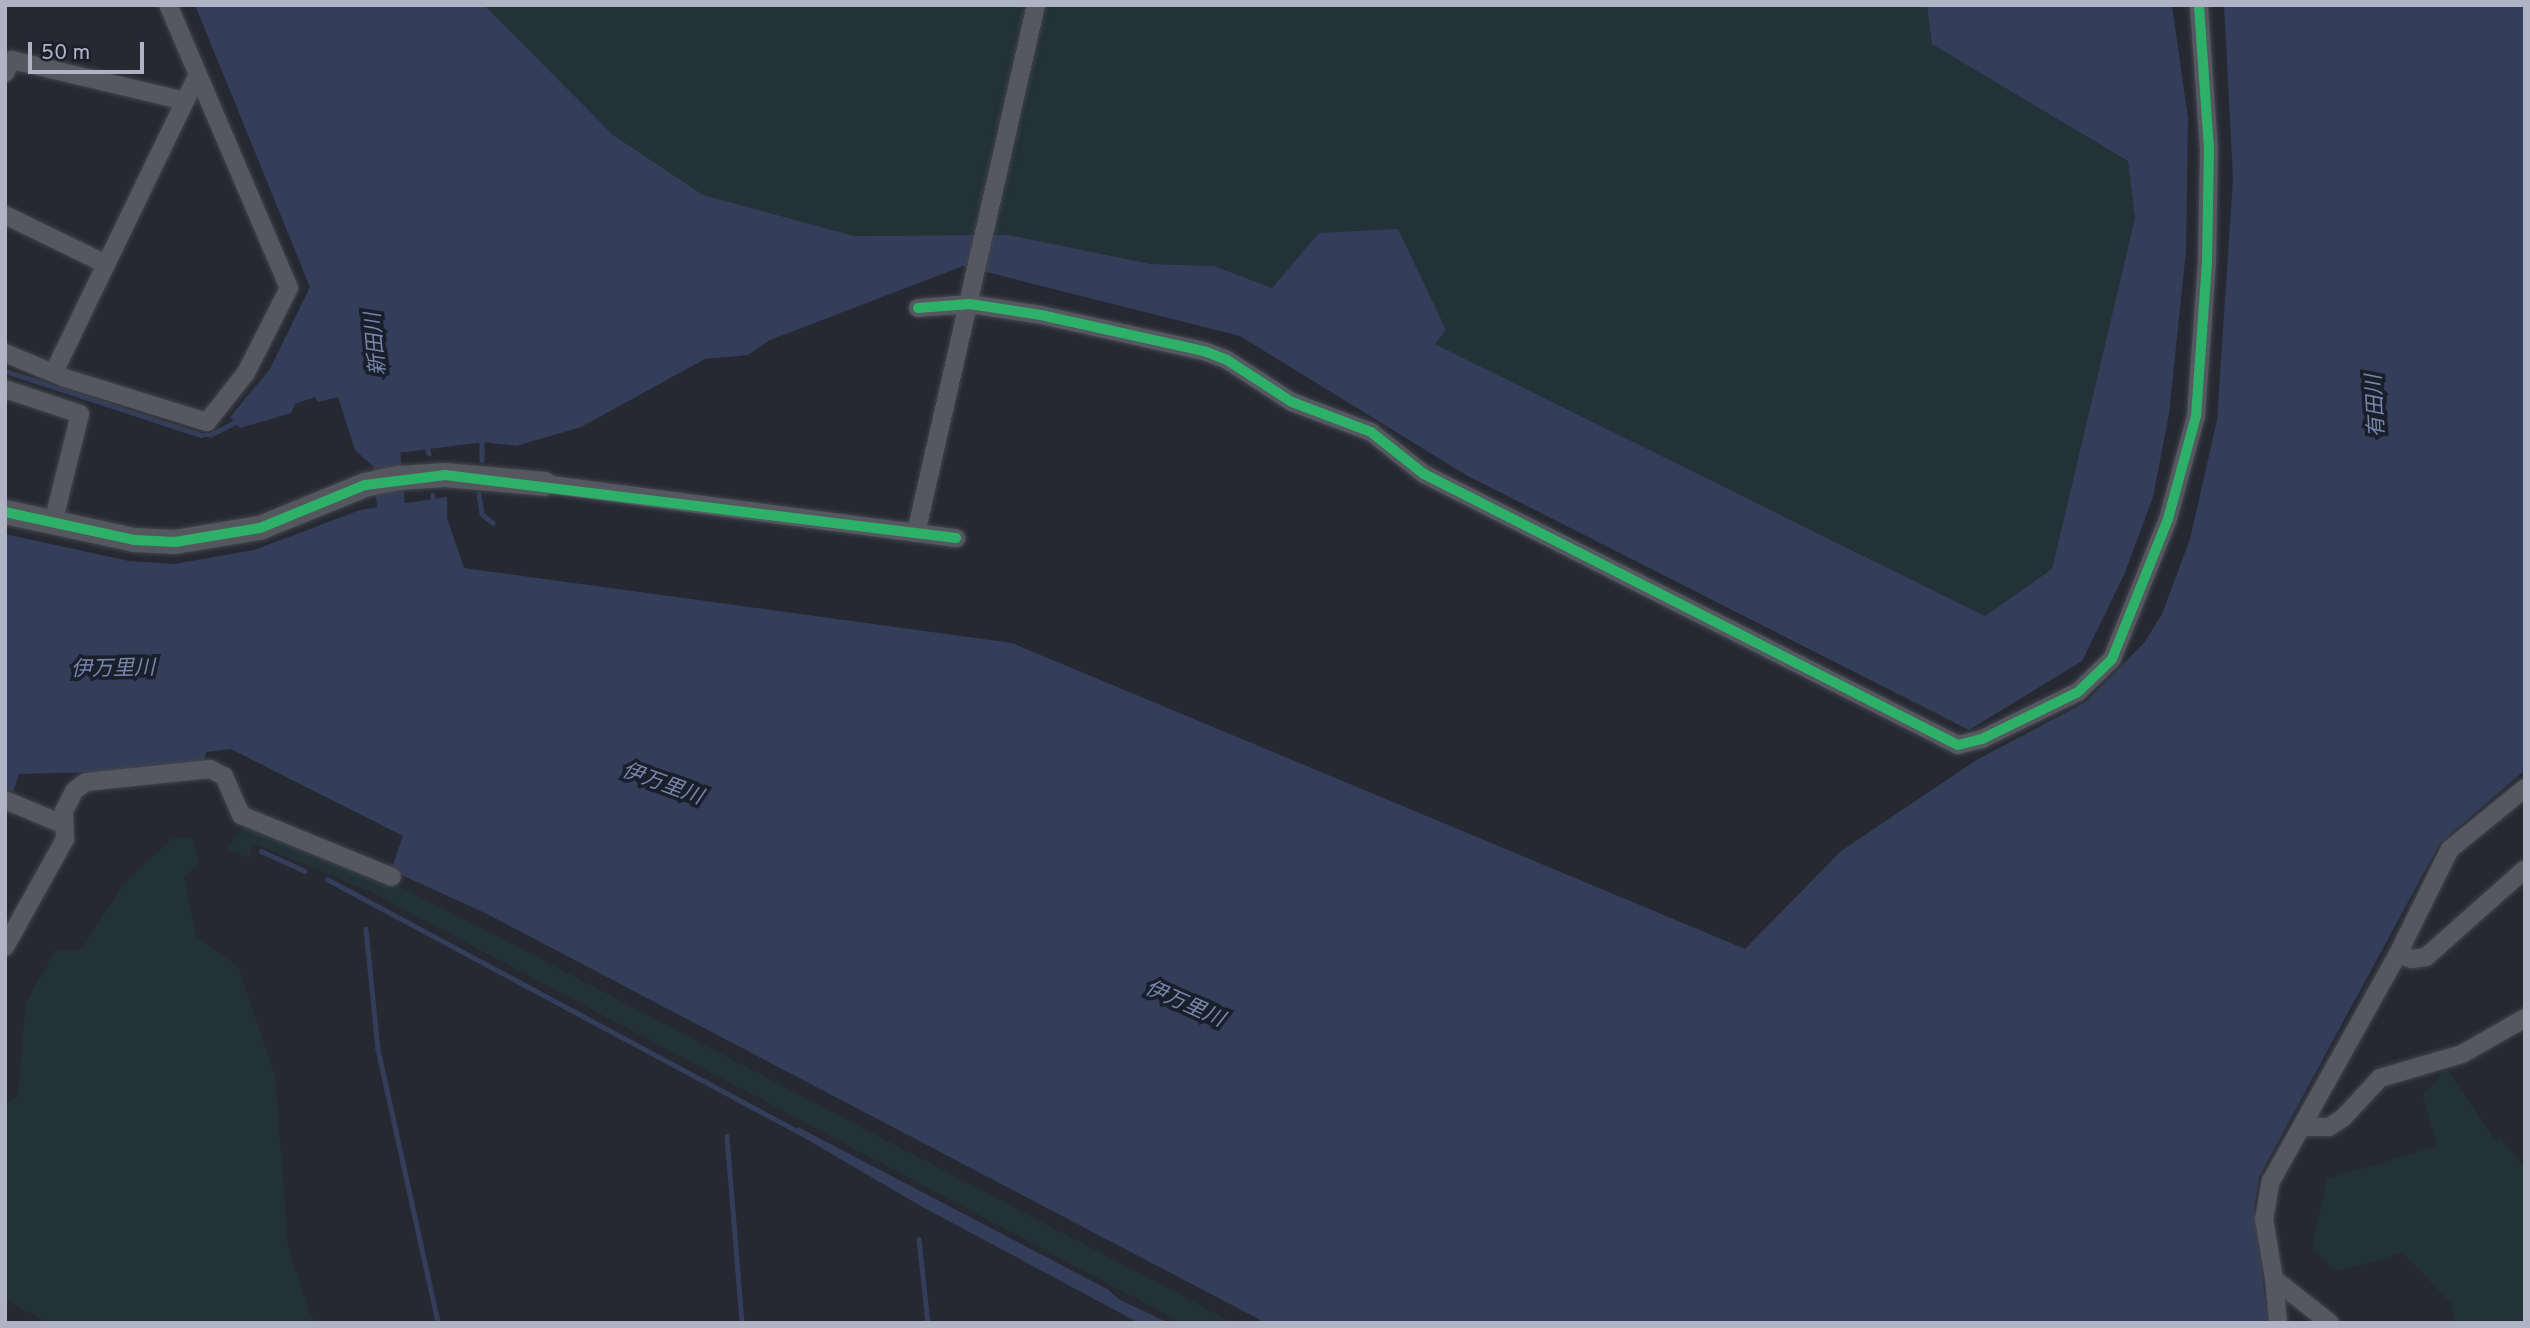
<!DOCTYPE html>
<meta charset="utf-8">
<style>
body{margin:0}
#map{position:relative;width:2530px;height:1328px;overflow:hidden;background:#262932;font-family:Overpass,"Noto Sans JP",sans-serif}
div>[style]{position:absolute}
.green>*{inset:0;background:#233237}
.water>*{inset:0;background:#343e5a}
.stream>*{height:4.5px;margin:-2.25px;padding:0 2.25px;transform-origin:2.25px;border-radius:2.25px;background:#343e5a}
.river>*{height:28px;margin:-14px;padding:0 14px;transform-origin:14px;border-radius:14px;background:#343e5a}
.roads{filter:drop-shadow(0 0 2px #42444b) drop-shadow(0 0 2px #42444b)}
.street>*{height:18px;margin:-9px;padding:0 9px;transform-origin:9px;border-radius:9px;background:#565861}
.secondary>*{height:24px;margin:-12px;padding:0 12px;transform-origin:12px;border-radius:12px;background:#55575f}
.cycleway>*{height:10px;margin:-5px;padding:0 5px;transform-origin:5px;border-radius:5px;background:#2db169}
span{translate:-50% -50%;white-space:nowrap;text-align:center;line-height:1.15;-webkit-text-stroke:7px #1a1f2c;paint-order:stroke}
.water-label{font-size:21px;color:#7886ac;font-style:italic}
.frame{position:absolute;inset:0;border:7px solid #afb4c4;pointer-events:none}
.scale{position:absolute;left:28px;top:42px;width:116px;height:32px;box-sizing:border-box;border:4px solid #afb4c4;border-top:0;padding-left:9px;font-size:21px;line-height:24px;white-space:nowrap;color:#afb4c4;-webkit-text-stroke:5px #1a1f2c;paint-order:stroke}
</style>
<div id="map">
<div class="green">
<div style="clip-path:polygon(484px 5px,1927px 5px,1933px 44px,2128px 161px,2135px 218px,2052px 569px,1985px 616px,1435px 344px,1446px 329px,1319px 233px,1272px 288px,1214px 266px,1151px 264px,1008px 235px,854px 236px,703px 195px,613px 135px)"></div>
<div style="clip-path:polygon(246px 823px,381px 877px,493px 934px,1234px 1323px,1182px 1323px,371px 892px,254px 843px,249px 858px,227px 850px)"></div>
<div style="clip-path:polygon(172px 838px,192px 839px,199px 861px,184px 878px,196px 936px,238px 967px,275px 1075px,288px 1246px,309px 1312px,317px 1323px,47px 1323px,5px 1299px,5px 1106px,18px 1096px,26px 1002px,56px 950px,81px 950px,124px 884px)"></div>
<div style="clip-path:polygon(2446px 1068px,2495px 1140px,2501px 1137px,2525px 1169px,2525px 1323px,2455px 1323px,2451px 1303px,2402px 1253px,2336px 1272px,2312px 1247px,2327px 1179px,2437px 1146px,2423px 1096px)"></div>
</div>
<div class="water">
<div style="clip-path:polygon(195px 5px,484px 5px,613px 135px,703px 195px,854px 236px,1008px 235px,1151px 264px,1214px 266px,1272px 288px,1319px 233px,1398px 229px,1446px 330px,1435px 344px,1985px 616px,2052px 569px,2135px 218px,2128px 161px,1932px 44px,1927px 5px,2172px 5px,2188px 118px,2186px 251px,2169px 414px,2153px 497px,2124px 575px,2082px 661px,1969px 730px,1466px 475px,1240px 336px,963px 266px,770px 340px,748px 355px,705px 359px,581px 427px,516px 446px,484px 442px,398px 453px,399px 461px,375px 468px,355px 450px,338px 397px,318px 402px,315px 397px,295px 404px,291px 413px,240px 428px,230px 417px,270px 369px,310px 287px)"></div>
<div style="clip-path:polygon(2224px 5px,2525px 5px,2525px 770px,2440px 843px,2259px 1177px,2254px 1208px,2268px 1323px,1266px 1323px,487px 914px,391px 870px,403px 836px,231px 749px,206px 752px,204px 762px,99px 772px,19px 774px,13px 792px,5px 789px,5px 534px,129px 561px,174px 564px,254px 550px,360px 510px,447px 497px,447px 518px,464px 568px,1012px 643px,1745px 949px,1841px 851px,1978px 759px,2086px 702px,2144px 643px,2162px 614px,2190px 539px,2217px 420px,2233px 179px)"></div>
<div style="clip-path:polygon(798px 1127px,1107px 1289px,1120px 1300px,1169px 1323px,1139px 1323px,919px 1205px,796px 1133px)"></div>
</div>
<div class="stream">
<div style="left:5px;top:371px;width:206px;rotate:18.1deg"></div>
<div style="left:201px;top:435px;width:9px"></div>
<div style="left:210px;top:435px;width:33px;rotate:-27deg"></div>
<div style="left:482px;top:440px;width:20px;rotate:90deg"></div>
<div style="left:426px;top:444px;width:10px;rotate:73deg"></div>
<div style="left:479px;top:494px;width:20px;rotate:81deg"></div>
<div style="left:482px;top:514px;width:14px;rotate:39deg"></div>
<div style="left:433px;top:495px;width:10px;rotate:90deg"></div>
<div style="left:261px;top:851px;width:48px;rotate:24.4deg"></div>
<div style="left:327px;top:879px;width:538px;rotate:28.19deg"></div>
<div style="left:366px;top:929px;width:121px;rotate:84.3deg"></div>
<div style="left:378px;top:1049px;width:280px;rotate:77.6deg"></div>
<div style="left:727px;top:1136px;width:188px;rotate:85.4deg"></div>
<div style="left:919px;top:1239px;width:84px;rotate:83.9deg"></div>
</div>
<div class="river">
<div style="left:384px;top:426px;width:116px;rotate:85.1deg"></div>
</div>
<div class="roads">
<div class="street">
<div style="left:5px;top:73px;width:15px;rotate:-62deg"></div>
<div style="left:12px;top:60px;width:178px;rotate:13.3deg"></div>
<div style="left:5px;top:215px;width:112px;rotate:25.9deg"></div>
<div style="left:918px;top:308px;width:52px;rotate:-4.4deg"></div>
<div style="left:970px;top:304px;width:72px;rotate:8.8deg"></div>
<div style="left:1041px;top:315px;width:167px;rotate:12.5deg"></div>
<div style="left:1204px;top:351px;width:25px;rotate:21deg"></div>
<div style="left:1227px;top:360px;width:77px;rotate:32.9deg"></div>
<div style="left:1292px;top:402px;width:85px;rotate:20.8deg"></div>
<div style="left:1371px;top:432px;width:68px;rotate:38.4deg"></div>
<div style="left:1424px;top:474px;width:599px;rotate:26.91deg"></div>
<div style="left:1958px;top:745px;width:25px;rotate:-14deg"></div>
<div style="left:1982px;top:739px;width:107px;rotate:-26.1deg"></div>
<div style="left:2078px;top:692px;width:47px;rotate:-44.1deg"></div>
<div style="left:2112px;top:659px;width:151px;rotate:-68.2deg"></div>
<div style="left:2168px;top:519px;width:107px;rotate:-74.8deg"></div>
<div style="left:2196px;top:416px;width:154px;rotate:-85.9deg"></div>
<div style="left:2207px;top:262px;width:113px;rotate:-89deg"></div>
<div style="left:2209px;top:149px;width:144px;rotate:-94deg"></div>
<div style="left:5px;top:353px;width:65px;rotate:22.6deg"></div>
<div style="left:65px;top:378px;width:149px;rotate:17.2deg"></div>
<div style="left:207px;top:422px;width:63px;rotate:-51.5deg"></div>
<div style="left:246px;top:373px;width:95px;rotate:-63.2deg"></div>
<div style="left:289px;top:288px;width:308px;rotate:-113.1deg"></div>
<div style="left:54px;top:372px;width:329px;rotate:-64.2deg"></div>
<div style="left:5px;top:389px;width:79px;rotate:18.4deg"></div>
<div style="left:80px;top:414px;width:112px;rotate:103.9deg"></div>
<div style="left:545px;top:484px;width:415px;rotate:7.5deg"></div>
<div style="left:916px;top:533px;width:541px;rotate:-77.2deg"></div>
<div style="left:5px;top:800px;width:62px;rotate:22.8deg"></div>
<div style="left:5px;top:947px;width:124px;rotate:-60.9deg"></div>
<div style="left:65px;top:839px;width:28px;rotate:-92deg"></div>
<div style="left:64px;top:811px;width:22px;rotate:-63deg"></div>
<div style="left:74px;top:791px;width:15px;rotate:-37deg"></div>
<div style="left:86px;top:782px;width:125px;rotate:-6deg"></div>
<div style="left:210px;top:769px;width:16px;rotate:27deg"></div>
<div style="left:224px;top:776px;width:43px;rotate:66.4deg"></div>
<div style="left:241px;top:815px;width:163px;rotate:22.3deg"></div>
<div style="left:2398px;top:954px;width:15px;rotate:20deg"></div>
<div style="left:2412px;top:959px;width:14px;rotate:-8deg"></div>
<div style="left:2426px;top:957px;width:132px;rotate:-41.6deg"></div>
<div style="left:2303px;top:1127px;width:26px"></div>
<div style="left:2329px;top:1127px;width:17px;rotate:-33deg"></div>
<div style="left:2343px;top:1118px;width:54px;rotate:-47.2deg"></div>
<div style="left:2380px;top:1078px;width:85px;rotate:-16.3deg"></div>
<div style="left:2462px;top:1054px;width:73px;rotate:-29.7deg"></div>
<div style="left:2274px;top:1279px;width:44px;rotate:84.8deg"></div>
<div style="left:2330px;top:1323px;width:71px;rotate:-141.8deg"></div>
<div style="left:2274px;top:1279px;width:61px;rotate:-99.5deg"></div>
<div style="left:2264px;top:1219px;width:39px;rotate:-80deg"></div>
<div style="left:2271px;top:1181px;width:260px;rotate:-60.8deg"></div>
<div style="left:2398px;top:954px;width:117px;rotate:-63.7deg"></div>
<div style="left:2450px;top:849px;width:97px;rotate:-39.1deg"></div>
</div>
<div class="secondary">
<div style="left:5px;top:512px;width:132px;rotate:12.2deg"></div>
<div style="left:134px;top:540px;width:41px;rotate:2.8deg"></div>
<div style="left:175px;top:542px;width:86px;rotate:-9.4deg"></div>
<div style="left:260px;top:528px;width:113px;rotate:-22.3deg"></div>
<div style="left:365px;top:485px;width:35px;rotate:-12deg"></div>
<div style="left:399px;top:478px;width:46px;rotate:-3.7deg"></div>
<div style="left:445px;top:475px;width:100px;rotate:5.1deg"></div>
</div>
</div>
<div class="cycleway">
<div style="left:918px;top:308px;width:52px;rotate:-4.4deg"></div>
<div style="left:970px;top:304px;width:72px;rotate:8.8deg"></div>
<div style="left:1041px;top:315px;width:167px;rotate:12.5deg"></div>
<div style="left:1204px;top:351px;width:25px;rotate:21deg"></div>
<div style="left:1227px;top:360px;width:77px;rotate:32.9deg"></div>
<div style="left:1292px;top:402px;width:85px;rotate:20.8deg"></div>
<div style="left:1371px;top:432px;width:68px;rotate:38.4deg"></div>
<div style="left:1424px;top:474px;width:599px;rotate:26.91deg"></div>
<div style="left:1958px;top:745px;width:25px;rotate:-14deg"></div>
<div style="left:1982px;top:739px;width:107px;rotate:-26.1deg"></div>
<div style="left:2078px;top:692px;width:47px;rotate:-44.1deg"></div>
<div style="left:2112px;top:659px;width:151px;rotate:-68.2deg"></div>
<div style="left:2168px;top:519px;width:107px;rotate:-74.8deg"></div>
<div style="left:2196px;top:416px;width:154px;rotate:-85.9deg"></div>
<div style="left:2207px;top:262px;width:113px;rotate:-89deg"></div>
<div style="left:2209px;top:149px;width:144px;rotate:-94deg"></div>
<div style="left:5px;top:512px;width:132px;rotate:12.2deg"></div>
<div style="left:134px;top:540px;width:41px;rotate:2.8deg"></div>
<div style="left:175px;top:542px;width:86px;rotate:-9.4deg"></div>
<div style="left:260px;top:528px;width:113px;rotate:-22.3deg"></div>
<div style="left:365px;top:485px;width:81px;rotate:-7.1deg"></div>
<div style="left:445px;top:475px;width:515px;rotate:7.03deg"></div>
</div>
<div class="water-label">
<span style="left:377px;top:344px;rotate:-95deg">新田川</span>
<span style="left:2377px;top:406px;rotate:-93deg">有田川</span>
<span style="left:113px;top:670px;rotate:-1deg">伊万里川</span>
<span style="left:662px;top:785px;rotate:20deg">伊万里川</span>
<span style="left:1184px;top:1005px;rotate:24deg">伊万里川</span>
</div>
<div class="frame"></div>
<div class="scale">50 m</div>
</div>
